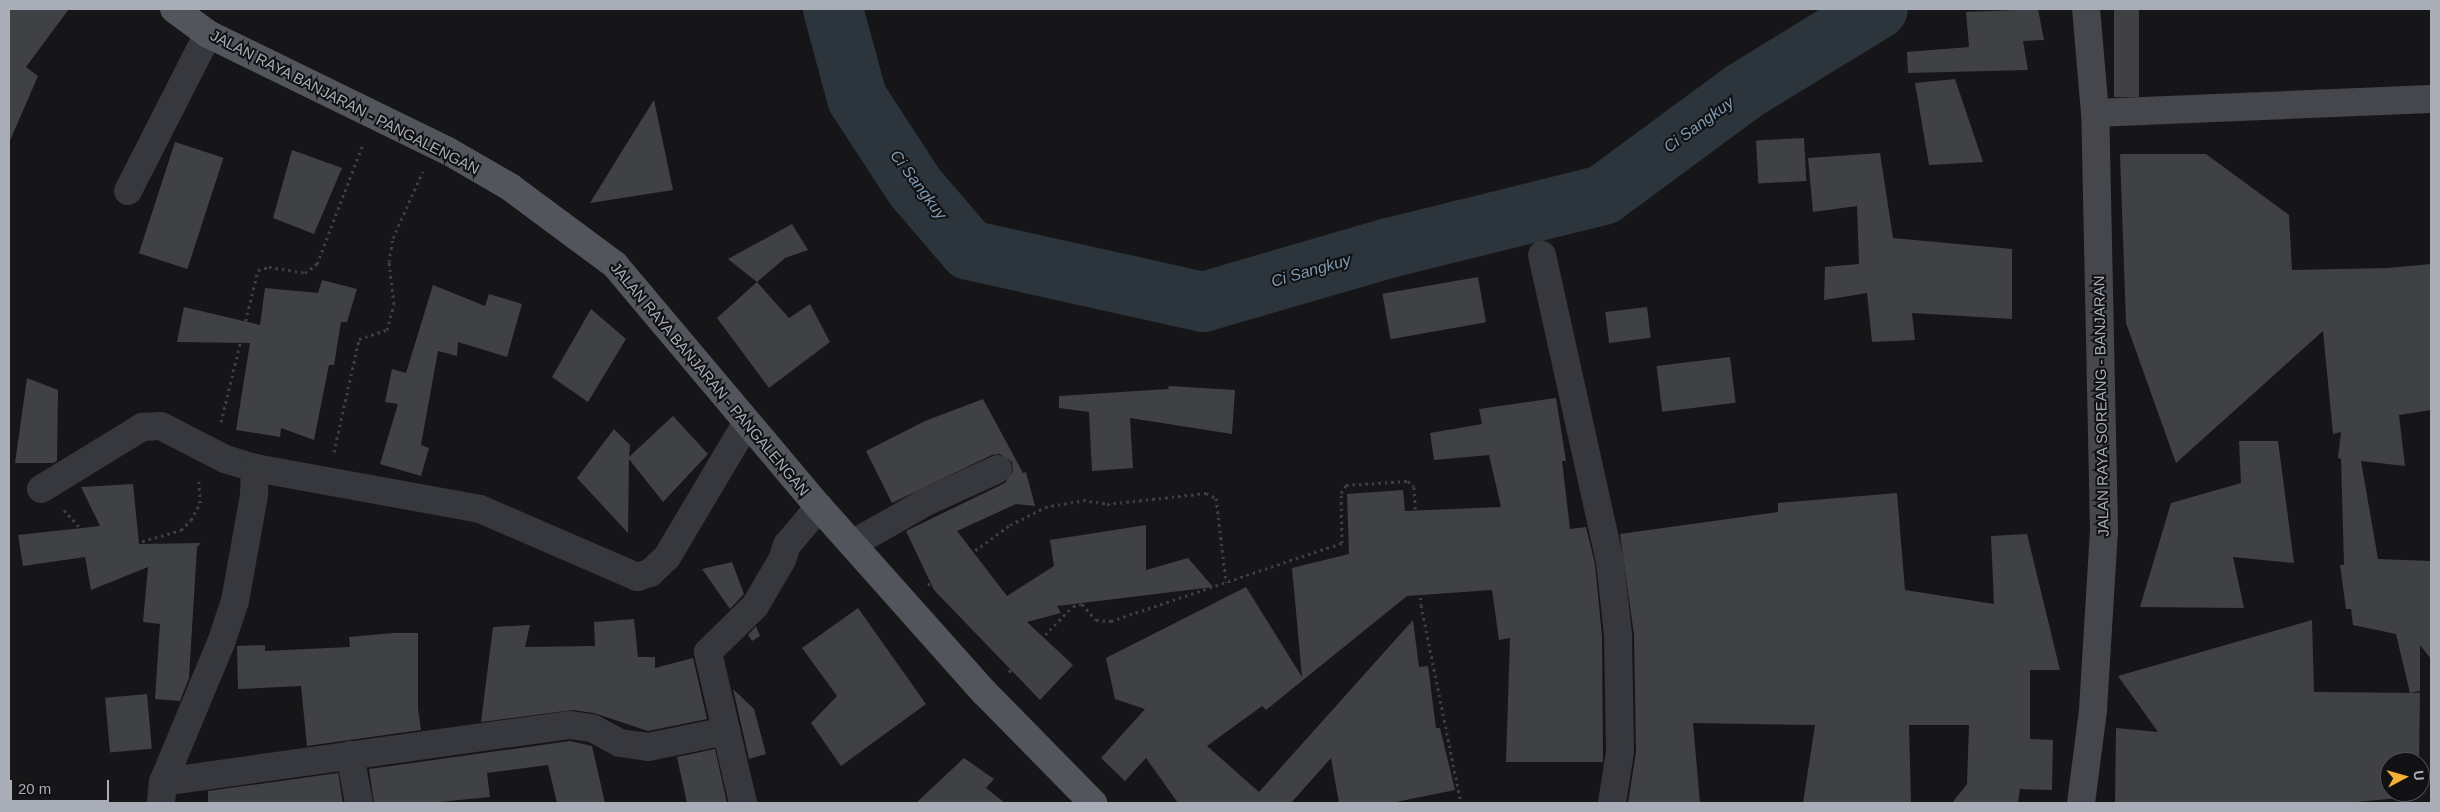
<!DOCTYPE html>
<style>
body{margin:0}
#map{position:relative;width:2440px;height:812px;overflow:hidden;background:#161618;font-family:Arial,sans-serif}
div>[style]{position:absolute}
.river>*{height:60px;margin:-30px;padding:0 30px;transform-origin:30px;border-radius:30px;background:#2c353c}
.building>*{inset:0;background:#404145;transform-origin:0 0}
.path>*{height:3px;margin-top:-1.5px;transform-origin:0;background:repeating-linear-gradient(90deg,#3d3f44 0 2.5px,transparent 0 6.5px)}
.street>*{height:28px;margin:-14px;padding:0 14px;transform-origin:14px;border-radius:14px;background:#37383d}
.secondary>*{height:28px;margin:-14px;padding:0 14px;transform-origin:14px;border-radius:14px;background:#45474d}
.primary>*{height:28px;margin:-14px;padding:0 14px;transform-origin:14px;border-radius:14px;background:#53555c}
span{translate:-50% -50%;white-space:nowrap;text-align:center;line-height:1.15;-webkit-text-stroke:4px #111113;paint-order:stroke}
.street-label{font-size:15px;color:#a8adb8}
.water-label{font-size:16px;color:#7f9bb3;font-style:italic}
.frame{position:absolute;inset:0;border:10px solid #a8adb8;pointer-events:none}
.north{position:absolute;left:2380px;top:752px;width:50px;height:50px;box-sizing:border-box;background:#111113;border:1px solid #4d4f55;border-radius:50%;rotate:84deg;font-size:14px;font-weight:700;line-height:20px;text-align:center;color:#a8adb8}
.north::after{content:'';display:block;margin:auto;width:18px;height:22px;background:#f2b134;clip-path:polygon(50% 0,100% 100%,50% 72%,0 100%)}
.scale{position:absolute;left:10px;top:780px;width:99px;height:22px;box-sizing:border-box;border:2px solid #a8adb8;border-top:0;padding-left:6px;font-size:15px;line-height:18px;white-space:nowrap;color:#a8adb8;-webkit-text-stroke:4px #111113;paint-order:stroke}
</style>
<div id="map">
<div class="river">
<div style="left:833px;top:9px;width:92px;rotate:74.9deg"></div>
<div style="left:857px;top:98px;width:106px;rotate:56.9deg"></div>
<div style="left:915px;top:187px;width:83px;rotate:49.4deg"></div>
<div style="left:969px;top:250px;width:240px;rotate:12.5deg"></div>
<div style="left:1203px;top:302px;width:194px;rotate:-16.2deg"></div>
<div style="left:1389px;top:248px;width:220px;rotate:-13.9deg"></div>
<div style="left:1603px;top:195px;width:175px;rotate:-36.4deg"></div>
<div style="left:1744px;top:91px;width:157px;rotate:-31.5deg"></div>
</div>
<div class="building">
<div style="clip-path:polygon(9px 9px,69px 9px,26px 67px,38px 76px,9px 143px)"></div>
<div style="clip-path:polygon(2038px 9px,2044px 40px,2023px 41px,2028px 70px,1908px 73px,1907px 52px,1969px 47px,1966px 12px)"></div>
<div style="left:2114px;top:9px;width:25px;height:88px"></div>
<div style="clip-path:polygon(1955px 79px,1983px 162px,1929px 165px,1915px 83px)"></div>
<div style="clip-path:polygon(654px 100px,673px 190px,590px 203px,622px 151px)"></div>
<div style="left:1804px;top:138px;width:43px;height:48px;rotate:87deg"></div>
<div style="left:175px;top:142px;width:51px;height:117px;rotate:18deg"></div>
<div style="clip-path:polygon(292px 150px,342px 168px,314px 234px,273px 218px)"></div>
<div style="clip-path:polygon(1880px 153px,1893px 238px,2012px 249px,2012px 319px,1912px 313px,1915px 340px,1872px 342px,1867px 293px,1824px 300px,1825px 267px,1859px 264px,1857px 206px,1813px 212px,1808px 158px)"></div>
<div style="clip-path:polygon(2120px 154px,2206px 154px,2289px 215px,2292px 270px,2388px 268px,2431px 264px,2431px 410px,2399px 415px,2405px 466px,2361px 461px,2378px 559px,2431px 561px,2431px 659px,2420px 645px,2420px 691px,2410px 693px,2396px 634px,2353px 625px,2351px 609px,2346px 609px,2340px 565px,2344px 565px,2341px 459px,2338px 458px,2341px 432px,2333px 434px,2323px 331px,2176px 463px,2126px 323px)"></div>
<div style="clip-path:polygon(792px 224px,808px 250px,785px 258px,757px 282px,728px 259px)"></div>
<div style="left:1478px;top:277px;width:46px;height:97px;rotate:80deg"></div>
<div style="clip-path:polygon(322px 280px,357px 289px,347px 322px,341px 322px,334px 365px,329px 365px,314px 440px,281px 428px,280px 437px,236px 430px,250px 343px,177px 342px,184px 307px,260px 325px,265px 288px,318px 293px)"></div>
<div style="clip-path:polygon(757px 282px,789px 318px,810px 304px,830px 342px,769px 388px,717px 318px)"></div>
<div style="clip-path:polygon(433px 285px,485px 306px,489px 294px,522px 304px,507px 357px,458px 342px,457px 356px,438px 351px,421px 445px,429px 448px,421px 476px,380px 464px,398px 404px,385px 402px,392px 369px,406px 373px)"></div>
<div style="left:1647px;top:307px;width:31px;height:42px;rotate:83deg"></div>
<div style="clip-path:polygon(591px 309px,626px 339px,588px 402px,552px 377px)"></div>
<div style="left:1730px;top:357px;width:46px;height:74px;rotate:83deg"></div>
<div style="clip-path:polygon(27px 378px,58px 390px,57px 461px,53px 463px,15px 463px)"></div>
<div style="clip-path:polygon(1169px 386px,1235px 390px,1232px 434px,1130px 418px,1133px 468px,1092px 471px,1089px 412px,1059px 408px,1059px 396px,1168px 389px)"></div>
<div style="clip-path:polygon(1556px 398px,1566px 461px,1562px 461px,1570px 529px,1586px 527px,1595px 564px,1602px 636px,1603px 762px,1506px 762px,1510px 638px,1499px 640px,1492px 590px,1407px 596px,1266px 710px,1262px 706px,1207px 746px,1259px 792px,1413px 620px,1419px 667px,1428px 666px,1436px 728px,1440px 728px,1455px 790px,1391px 803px,1339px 803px,1331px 758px,1291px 803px,1178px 803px,1146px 758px,1125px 781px,1101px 758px,1145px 709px,1115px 699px,1106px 658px,1246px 587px,1302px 677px,1292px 568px,1349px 554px,1347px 494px,1403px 490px,1405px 511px,1501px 507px,1489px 455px,1434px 460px,1430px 433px,1482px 424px,1479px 409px)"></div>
<div style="clip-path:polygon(983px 399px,1023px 473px,1026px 472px,1035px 506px,1016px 504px,957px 531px,1007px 596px,1054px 566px,1050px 540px,1146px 525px,1146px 570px,1188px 558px,1213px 587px,1057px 606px,1061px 613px,1027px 622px,1073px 665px,1040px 700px,934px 590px,906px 531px,1005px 483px,1013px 471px,1012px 462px,1000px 454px,992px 455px,892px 503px,866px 451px,925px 421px)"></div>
<div style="clip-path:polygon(673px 416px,708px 454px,663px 502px,629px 459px,628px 533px,577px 478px,614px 429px,630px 445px,629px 457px)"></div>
<div style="clip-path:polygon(2239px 441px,2278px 441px,2294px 563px,2233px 557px,2244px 608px,2140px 607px,2171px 503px,2241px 483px)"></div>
<div style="clip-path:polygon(133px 484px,139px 544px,201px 543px,197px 547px,189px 678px,180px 701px,155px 699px,160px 624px,143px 622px,148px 567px,91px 590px,85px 557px,23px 566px,18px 535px,100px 526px,81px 487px)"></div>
<div style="clip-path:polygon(1897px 493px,1905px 590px,1994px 604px,1991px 536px,2027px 534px,2060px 670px,2030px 670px,2030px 739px,2053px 740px,2052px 790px,2020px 789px,2018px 803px,1952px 803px,1967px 784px,1969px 725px,1909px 725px,1911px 803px,1803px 803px,1815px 725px,1693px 723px,1700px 803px,1628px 803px,1636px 752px,1634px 635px,1620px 534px,1778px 512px,1778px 503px)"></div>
<div style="clip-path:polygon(732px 562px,744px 594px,730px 609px,702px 569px)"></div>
<div style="clip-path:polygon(858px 608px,926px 704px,841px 766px,811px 723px,837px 696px,802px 648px)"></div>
<div style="clip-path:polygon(634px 619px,638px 657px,655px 657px,655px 668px,693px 658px,707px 719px,648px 731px,594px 713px,572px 710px,481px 722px,493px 627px,530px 625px,525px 647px,595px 646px,594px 622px)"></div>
<div style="clip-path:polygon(2312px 620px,2314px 692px,2420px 693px,2419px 762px,2390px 762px,2390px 792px,2419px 792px,2419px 796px,2347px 803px,2115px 803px,2116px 728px,2158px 732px,2118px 676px)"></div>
<div style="clip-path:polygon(756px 626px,760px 636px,752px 641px,748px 635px)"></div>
<div style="clip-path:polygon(393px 633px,418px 633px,418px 708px,421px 730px,307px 746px,301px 686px,238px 689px,237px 646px,265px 645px,265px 651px,350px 647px,349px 637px)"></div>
<div style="clip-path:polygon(733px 689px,754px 709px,766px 754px,749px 759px)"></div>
<div style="left:147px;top:694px;width:55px;height:42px;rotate:85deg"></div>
<div style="clip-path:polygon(570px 741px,592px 746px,605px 803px,557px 803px,548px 765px,487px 773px,490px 797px,429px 803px,374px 803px,369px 769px)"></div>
<div style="clip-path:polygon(715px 749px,727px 803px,687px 803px,677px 757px)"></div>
<div style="clip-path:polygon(964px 758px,994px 779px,986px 788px,1005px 803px,916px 803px)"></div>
<div style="clip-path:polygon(338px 773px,343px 803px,208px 803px,208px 791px)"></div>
</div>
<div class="path">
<div style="left:221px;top:422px;width:156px;rotate:-76.3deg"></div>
<div style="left:258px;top:270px;width:11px;rotate:-15deg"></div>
<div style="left:269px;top:267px;width:36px;rotate:9deg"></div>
<div style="left:305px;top:273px;width:15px;rotate:-37deg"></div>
<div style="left:317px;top:264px;width:129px;rotate:-69deg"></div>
<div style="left:334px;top:452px;width:116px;rotate:-77.5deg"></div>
<div style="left:359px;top:339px;width:29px;rotate:-18deg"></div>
<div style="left:387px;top:330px;width:27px;rotate:-75deg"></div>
<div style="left:394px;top:304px;width:42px;rotate:-96.8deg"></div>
<div style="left:389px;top:262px;width:24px;rotate:-81deg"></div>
<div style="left:393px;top:238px;width:73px;rotate:-65.9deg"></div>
<div style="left:64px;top:510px;width:27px;rotate:48deg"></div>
<div style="left:82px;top:530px;width:16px;rotate:27deg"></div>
<div style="left:96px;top:537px;width:40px;rotate:8.5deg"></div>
<div style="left:136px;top:543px;width:47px;rotate:-16.1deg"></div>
<div style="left:181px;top:530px;width:14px;rotate:-45deg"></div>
<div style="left:191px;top:520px;width:19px;rotate:-62deg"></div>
<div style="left:200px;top:503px;width:22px;rotate:-93deg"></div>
<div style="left:928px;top:585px;width:102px;rotate:-36.2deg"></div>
<div style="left:1010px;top:525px;width:39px;rotate:-27deg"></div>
<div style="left:1045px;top:507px;width:39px;rotate:-10deg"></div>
<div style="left:1083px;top:500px;width:24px;rotate:9deg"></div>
<div style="left:1107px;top:504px;width:100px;rotate:-6.3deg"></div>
<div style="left:1206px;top:493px;width:11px;rotate:27deg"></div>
<div style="left:1216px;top:498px;width:85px;rotate:83.2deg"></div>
<div style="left:1009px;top:672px;width:92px;rotate:-45.9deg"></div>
<div style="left:1073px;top:606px;width:9px;rotate:-13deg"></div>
<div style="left:1082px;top:604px;width:21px;rotate:49deg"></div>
<div style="left:1096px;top:620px;width:15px;rotate:4deg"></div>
<div style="left:1111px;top:621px;width:234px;rotate:-18.7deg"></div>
<div style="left:1333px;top:546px;width:9px;rotate:-18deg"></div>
<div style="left:1342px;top:543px;width:50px;rotate:-91.1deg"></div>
<div style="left:1341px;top:493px;width:9px;rotate:-58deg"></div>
<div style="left:1346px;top:485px;width:62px;rotate:-3.7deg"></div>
<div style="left:1408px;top:481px;width:8px;rotate:45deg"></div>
<div style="left:1414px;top:487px;width:118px;rotate:86.6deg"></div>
<div style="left:1421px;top:605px;width:202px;rotate:78.6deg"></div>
</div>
<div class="street">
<div style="left:128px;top:191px;width:176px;rotate:-63deg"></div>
<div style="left:1542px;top:255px;width:313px;rotate:77.5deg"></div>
<div style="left:1610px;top:561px;width:74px;rotate:83.8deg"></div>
<div style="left:1618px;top:635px;width:117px;rotate:89deg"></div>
<div style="left:1620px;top:752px;width:52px;rotate:98.9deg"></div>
<div style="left:41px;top:489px;width:119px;rotate:-31.5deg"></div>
<div style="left:142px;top:427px;width:19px;rotate:-3deg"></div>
<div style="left:161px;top:426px;width:72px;rotate:27.3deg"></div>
<div style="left:225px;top:459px;width:31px;rotate:17deg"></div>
<div style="left:255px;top:468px;width:229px;rotate:10.3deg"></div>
<div style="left:480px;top:509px;width:171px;rotate:23.4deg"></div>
<div style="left:637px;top:577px;width:14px;rotate:-17deg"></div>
<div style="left:650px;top:573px;width:23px;rotate:-43deg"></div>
<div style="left:667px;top:557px;width:157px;rotate:-59.3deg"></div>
<div style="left:852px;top:544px;width:87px;rotate:-29.5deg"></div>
<div style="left:928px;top:501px;width:77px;rotate:-24.6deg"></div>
<div style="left:350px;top:755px;width:49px;rotate:79.4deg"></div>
<div style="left:163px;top:782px;width:411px;rotate:-8deg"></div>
<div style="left:570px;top:725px;width:22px;rotate:8deg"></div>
<div style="left:592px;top:728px;width:32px;rotate:28deg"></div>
<div style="left:620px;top:743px;width:28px;rotate:8deg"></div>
<div style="left:648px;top:747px;width:80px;rotate:-11.6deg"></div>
<div style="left:161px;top:803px;width:21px;rotate:-85deg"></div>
<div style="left:163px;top:782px;width:151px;rotate:-67.4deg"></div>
<div style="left:221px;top:643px;width:44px;rotate:-71.6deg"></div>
<div style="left:235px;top:601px;width:108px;rotate:-79.8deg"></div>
<div style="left:254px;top:495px;width:27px;rotate:-88deg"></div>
<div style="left:743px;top:803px;width:155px;rotate:-103.1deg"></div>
<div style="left:708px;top:652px;width:66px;rotate:-44.4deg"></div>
<div style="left:755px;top:606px;width:53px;rotate:-59.6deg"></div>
<div style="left:782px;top:560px;width:16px;rotate:-72deg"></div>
<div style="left:787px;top:545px;width:50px;rotate:-49.9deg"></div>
</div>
<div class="secondary">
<div style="left:2095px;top:113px;width:336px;rotate:-2.4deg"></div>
<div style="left:2081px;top:803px;width:94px;rotate:-82.6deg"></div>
<div style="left:2093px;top:710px;width:180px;rotate:-86.5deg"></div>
<div style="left:2104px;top:530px;width:417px;rotate:-91.2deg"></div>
<div style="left:2095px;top:113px;width:104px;rotate:-94.9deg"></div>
</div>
<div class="primary">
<div style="left:174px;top:9px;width:42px;rotate:36.3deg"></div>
<div style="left:208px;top:34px;width:267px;rotate:26deg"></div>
<div style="left:448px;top:151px;width:72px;rotate:30.1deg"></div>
<div style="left:510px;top:187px;width:131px;rotate:36.6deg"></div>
<div style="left:615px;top:265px;width:317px;rotate:49.9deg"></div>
<div style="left:819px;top:507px;width:248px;rotate:48.3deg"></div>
<div style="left:984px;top:692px;width:156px;rotate:45.5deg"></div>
</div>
<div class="street-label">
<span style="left:345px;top:102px;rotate:27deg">JALAN RAYA BANJARAN - PANGALENGAN</span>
<span style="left:710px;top:379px;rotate:50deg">JALAN RAYA BANJARAN - PANGALENGAN</span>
<span style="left:2101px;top:406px;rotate:-91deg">JALAN RAYA SOREANG - BANJARAN</span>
</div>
<div class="water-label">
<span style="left:1699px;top:125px;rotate:-36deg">Ci Sangkuy</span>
<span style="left:918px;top:185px;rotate:53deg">Ci Sangkuy</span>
<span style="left:1311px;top:271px;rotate:-16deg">Ci Sangkuy</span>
</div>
<div class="frame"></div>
<div class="north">U</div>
<div class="scale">20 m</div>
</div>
